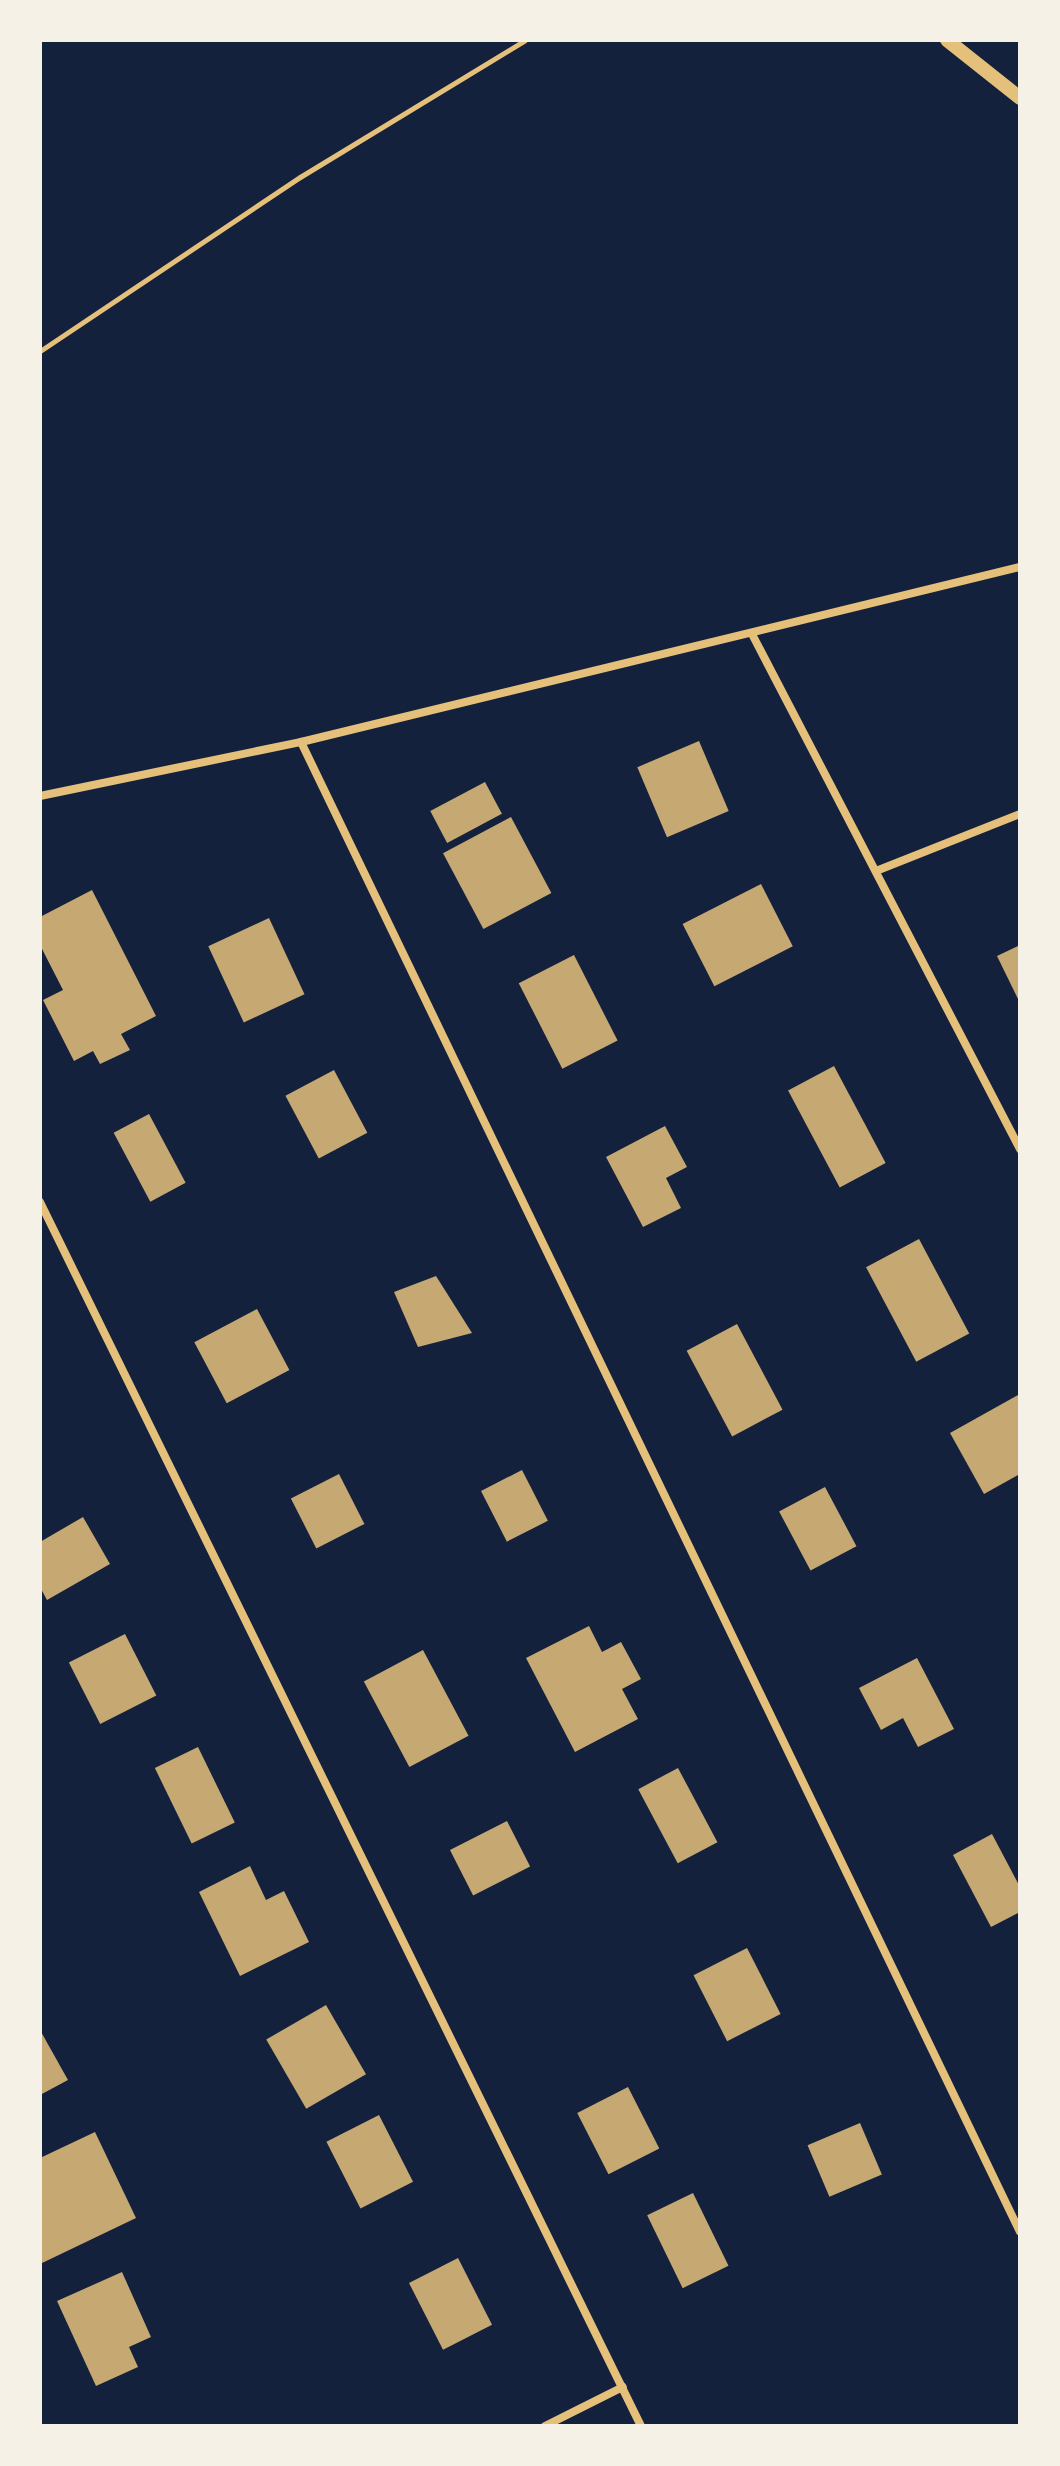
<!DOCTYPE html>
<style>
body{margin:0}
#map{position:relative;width:1060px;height:2466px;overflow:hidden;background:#14213d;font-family:Rubik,sans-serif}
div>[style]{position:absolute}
.building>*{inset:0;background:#c6a872;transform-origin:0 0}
.path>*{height:5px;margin:-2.5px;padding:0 2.5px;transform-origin:2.5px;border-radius:2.5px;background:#e5c07b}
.minor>*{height:8px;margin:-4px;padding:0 4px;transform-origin:4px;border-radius:4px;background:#e5c07b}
.tertiary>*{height:14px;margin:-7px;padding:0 7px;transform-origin:7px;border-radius:7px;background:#e5c07b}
span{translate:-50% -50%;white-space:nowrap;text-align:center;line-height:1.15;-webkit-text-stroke:6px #f6f1e7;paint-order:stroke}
.frame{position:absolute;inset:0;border:42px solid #f6f1e7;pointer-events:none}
</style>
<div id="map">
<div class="building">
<div style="left:699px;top:741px;width:76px;height:67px;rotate:67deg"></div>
<div style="left:485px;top:782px;width:36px;height:62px;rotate:62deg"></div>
<div style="left:511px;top:817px;width:86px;height:77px;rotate:62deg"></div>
<div style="left:761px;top:884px;width:70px;height:88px;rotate:63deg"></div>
<div style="clip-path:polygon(92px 890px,156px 1016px,121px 1034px,130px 1050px,100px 1064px,93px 1051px,74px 1061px,43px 1000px,63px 990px,40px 945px,40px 917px)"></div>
<div style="left:269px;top:918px;width:84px;height:67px;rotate:65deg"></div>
<div style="clip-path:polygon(1020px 945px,1020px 1003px,997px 956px)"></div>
<div style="left:574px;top:955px;width:96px;height:62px;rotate:63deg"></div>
<div style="left:834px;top:1066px;width:110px;height:52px;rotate:62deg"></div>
<div style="left:334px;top:1070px;width:71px;height:55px;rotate:62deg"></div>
<div style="left:149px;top:1114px;width:78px;height:40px;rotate:62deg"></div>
<div style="clip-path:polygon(665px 1126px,687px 1167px,666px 1178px,681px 1208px,643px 1227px,606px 1157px)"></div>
<div style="left:919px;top:1239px;width:107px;height:60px;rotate:62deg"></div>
<div style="clip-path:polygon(436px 1276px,472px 1333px,418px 1347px,394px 1292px)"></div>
<div style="left:257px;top:1309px;width:69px;height:71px;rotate:62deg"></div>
<div style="left:737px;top:1324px;width:97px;height:57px;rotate:62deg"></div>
<div style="clip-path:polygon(1020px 1394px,1020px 1474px,984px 1494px,950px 1433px)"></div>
<div style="left:522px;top:1470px;width:57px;height:46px;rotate:63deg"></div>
<div style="left:339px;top:1474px;width:56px;height:54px;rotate:63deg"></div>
<div style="left:825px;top:1487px;width:67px;height:52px;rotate:62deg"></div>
<div style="clip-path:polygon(83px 1517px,110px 1564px,47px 1600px,40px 1587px,40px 1542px)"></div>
<div style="clip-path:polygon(589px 1626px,602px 1652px,621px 1642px,641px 1679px,622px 1689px,638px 1719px,575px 1752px,526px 1658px)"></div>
<div style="left:125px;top:1634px;width:69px;height:63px;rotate:63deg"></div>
<div style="left:423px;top:1650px;width:97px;height:67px;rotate:62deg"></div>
<div style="clip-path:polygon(917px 1658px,954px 1729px,918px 1747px,903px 1718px,881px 1730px,859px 1688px)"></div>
<div style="left:198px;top:1747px;width:84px;height:48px;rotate:64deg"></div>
<div style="left:678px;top:1768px;width:84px;height:45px;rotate:62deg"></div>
<div style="left:507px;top:1821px;width:51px;height:64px;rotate:63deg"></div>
<div style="clip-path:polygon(992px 1834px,1020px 1887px,1020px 1912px,991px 1927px,953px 1855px)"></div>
<div style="clip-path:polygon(250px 1866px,266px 1900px,284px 1891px,309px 1942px,240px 1976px,199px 1892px)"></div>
<div style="left:747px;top:1948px;width:74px;height:60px;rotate:63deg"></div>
<div style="left:326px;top:2005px;width:80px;height:69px;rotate:60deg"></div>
<div style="clip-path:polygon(40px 2030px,68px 2080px,40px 2095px)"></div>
<div style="left:628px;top:2087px;width:69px;height:57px;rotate:63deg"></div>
<div style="left:379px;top:2115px;width:75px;height:59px;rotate:63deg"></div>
<div style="left:860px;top:2123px;width:56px;height:57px;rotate:67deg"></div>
<div style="clip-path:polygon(95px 2132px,136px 2218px,40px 2264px,40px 2158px)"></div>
<div style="left:693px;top:2193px;width:81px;height:51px;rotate:64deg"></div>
<div style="left:458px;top:2258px;width:75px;height:55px;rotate:63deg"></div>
<div style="clip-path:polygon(122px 2272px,151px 2337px,129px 2347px,138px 2367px,96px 2386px,57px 2301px)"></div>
</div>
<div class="path">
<div style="left:40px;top:351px;width:313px;rotate:-33.8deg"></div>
<div style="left:300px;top:177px;width:263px;rotate:-31.3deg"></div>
</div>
<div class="minor">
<div style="left:752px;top:634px;width:581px;rotate:62.51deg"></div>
<div style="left:301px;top:742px;width:1654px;rotate:64.24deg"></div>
<div style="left:40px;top:796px;width:267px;rotate:-11.7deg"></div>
<div style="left:301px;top:742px;width:740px;rotate:-13.68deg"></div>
<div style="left:876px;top:871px;width:155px;rotate:-21.6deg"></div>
<div style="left:40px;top:1202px;width:1364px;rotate:63.85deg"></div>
<div style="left:545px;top:2426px;width:87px;rotate:-26.6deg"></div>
</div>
<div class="tertiary">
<div style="left:947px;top:40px;width:93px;rotate:38.5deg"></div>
</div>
<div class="frame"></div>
</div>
